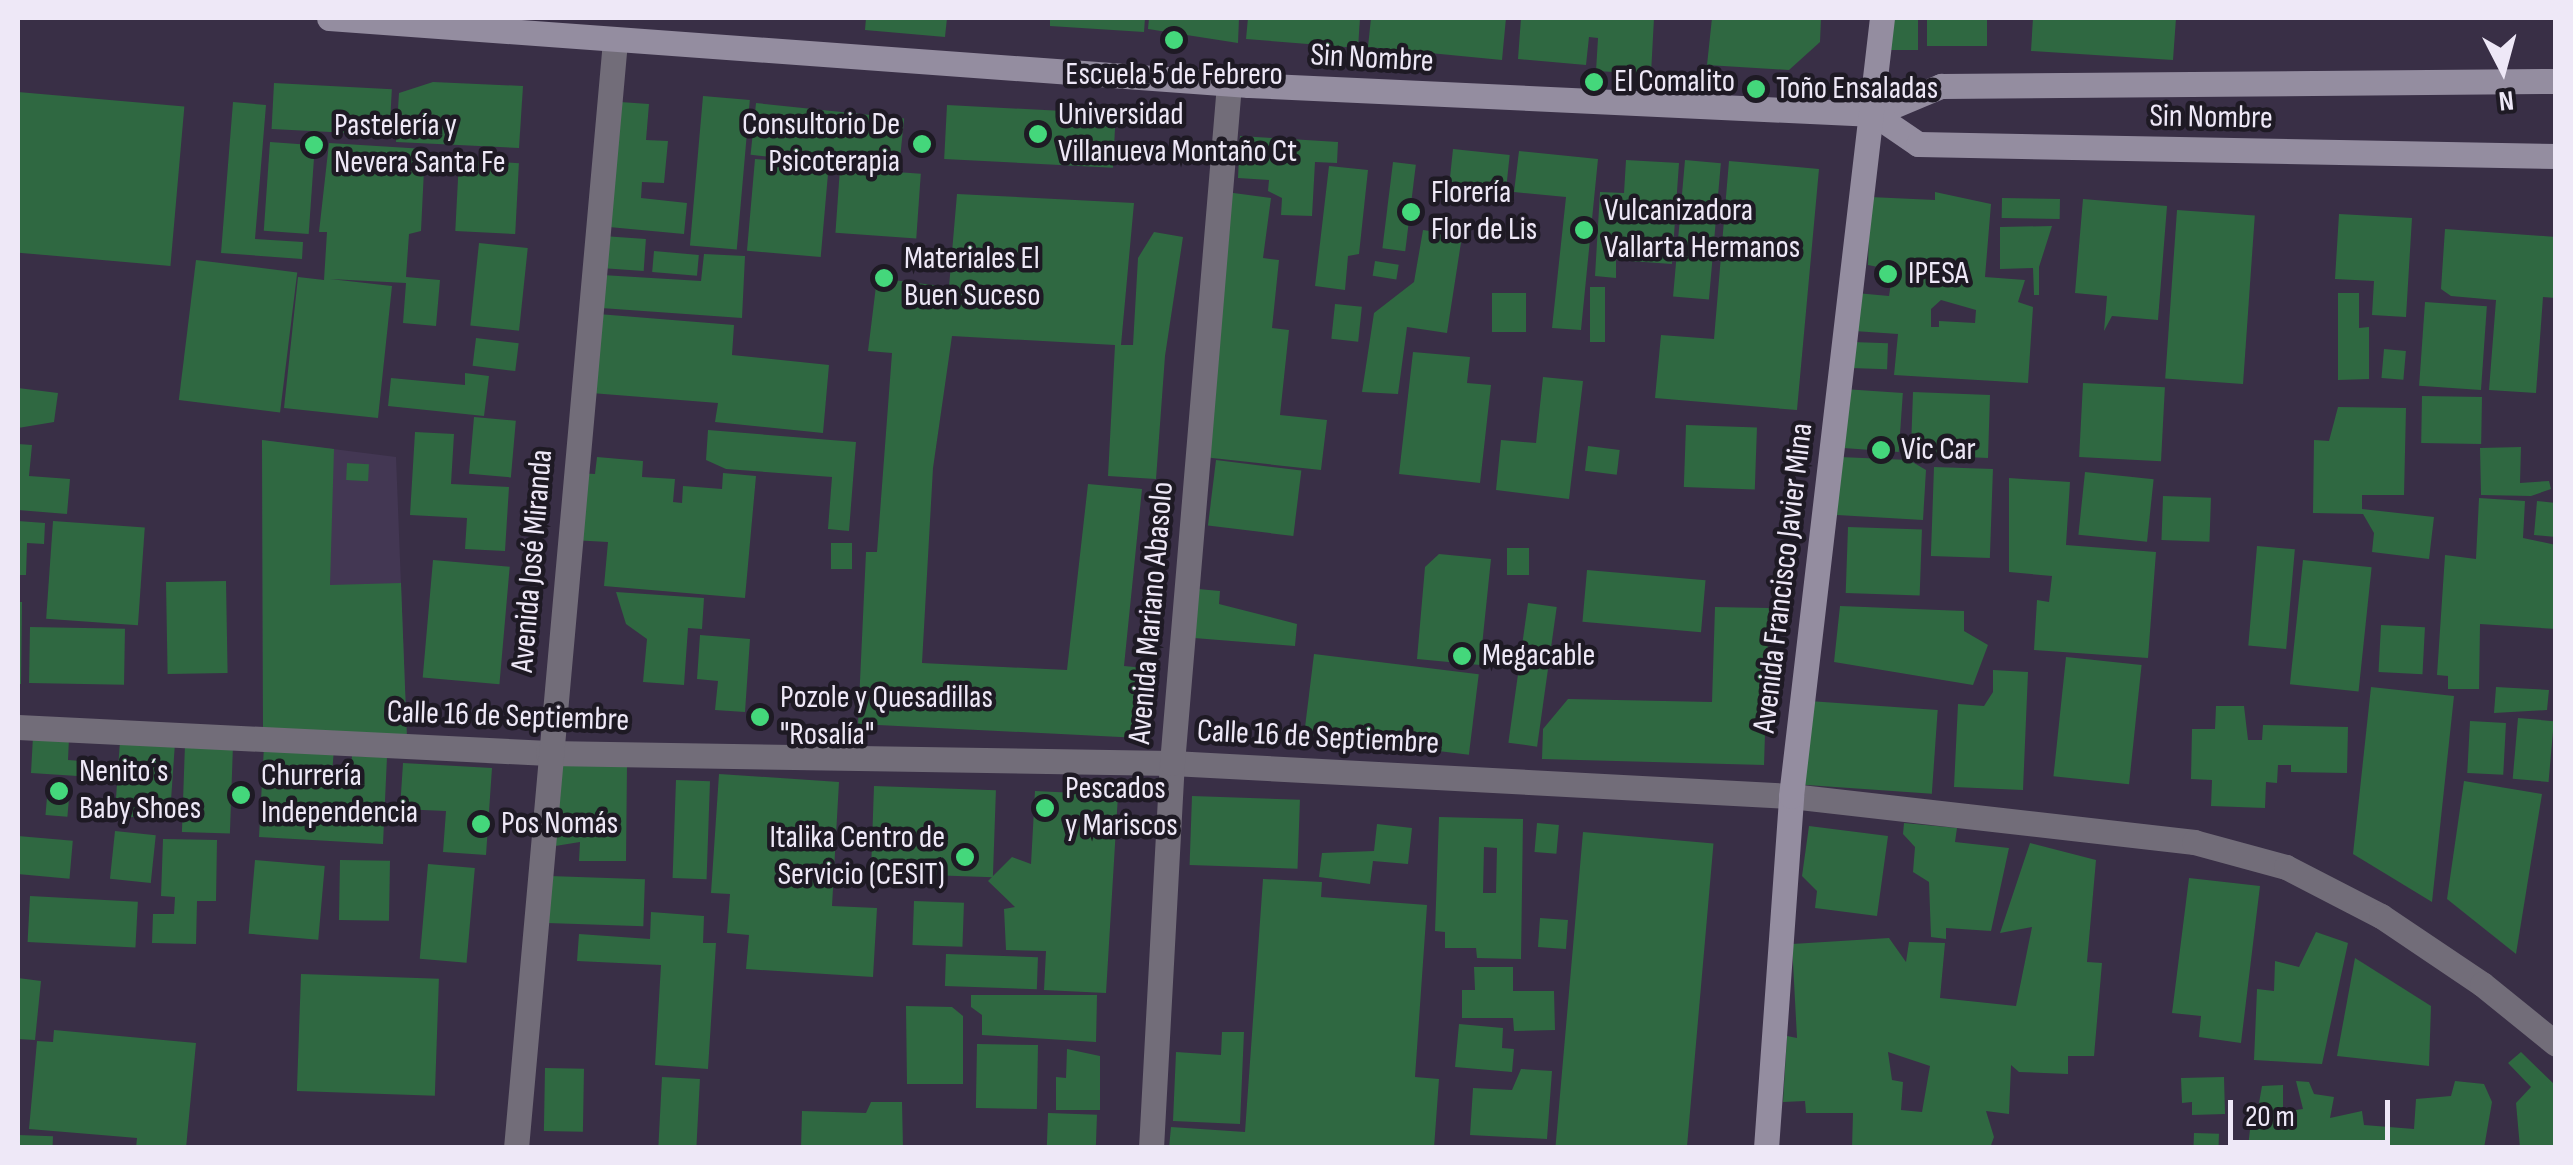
<!DOCTYPE html>
<meta charset="utf-8">
<style>
body{margin:0}
#map{position:relative;width:2573px;height:1165px;overflow:hidden;background:#392f46;font-family:"Sofia Sans Condensed",sans-serif}
div>[style]{position:absolute}
.built>*{inset:0;background:#433753}
.building>*{inset:0;background:#2f6841;transform-origin:0 0}
.street>*{height:25px;margin:-12.5px;padding:0 12.5px;transform-origin:12.5px;border-radius:12.5px;background:#726d79}
.secondary>*{height:25px;margin:-12.5px;padding:0 12.5px;transform-origin:12.5px;border-radius:12.5px;background:#948da0}
.dots>*{width:28px;height:28px;translate:-50% -50%;box-sizing:border-box;border:5px solid #1e1a24;border-radius:50%}
span{translate:-50% -50%;white-space:nowrap;text-align:center;line-height:1.15;-webkit-text-stroke:9px #1e1a24;paint-order:stroke}
.street-label{font-size:32px;color:#eee8f7}
.poi-label{font-size:32px;color:#eee8f7}
.left{translate:0 -50%;text-align:left}
.right{translate:-100% -50%;text-align:right}
.frame{position:absolute;inset:0;border:20px solid #eee8f7;pointer-events:none}
.north{position:absolute;left:2453px;top:20px;width:100px;height:100px;-webkit-text-stroke:8px #1e1a24;paint-order:stroke;rotate:174deg;font-size:28px;font-weight:700;line-height:40px;text-align:center;color:#eee8f7}
.north::after{content:'';display:block;margin:auto;width:35px;height:45px;background:#eee8f7;clip-path:polygon(50% 0,100% 100%,50% 72%,0 100%)}
.scale{position:absolute;left:2228px;top:1100px;width:162px;height:45px;box-sizing:border-box;border:5px solid #eee8f7;border-top:0;padding-left:12px;font-size:30px;line-height:35px;white-space:nowrap;color:#eee8f7;-webkit-text-stroke:8px #1e1a24;paint-order:stroke}
</style>
<div id="map">
<div class="built">
<div style="clip-path:polygon(262px 440px,396px 457px,407px 739px,263px 734px)"></div>
</div>
<div class="building">
<div style="clip-path:polygon(866px 18px,947px 18px,945px 37px,865px 30px)"></div>
<div style="clip-path:polygon(1050px 18px,1145px 18px,1144px 32px,1050px 26px)"></div>
<div style="clip-path:polygon(1149px 18px,1239px 18px,1238px 43px,1148px 29px)"></div>
<div style="clip-path:polygon(1248px 18px,1360px 18px,1358px 48px,1246px 39px)"></div>
<div style="clip-path:polygon(1371px 18px,1506px 18px,1502px 60px,1368px 47px)"></div>
<div style="clip-path:polygon(1521px 18px,1654px 18px,1651px 74px,1596px 71px,1598px 38px,1589px 37px,1586px 65px,1518px 59px)"></div>
<div style="clip-path:polygon(1712px 18px,1821px 18px,1820px 42px,1789px 70px,1707px 65px)"></div>
<div style="left:1891px;top:18px;width:27px;height:32px"></div>
<div style="left:1927px;top:18px;width:60px;height:28px"></div>
<div style="clip-path:polygon(2033px 18px,2176px 18px,2173px 60px,2031px 51px)"></div>
<div style="clip-path:polygon(433px 82px,523px 86px,519px 148px,396px 142px,399px 93px)"></div>
<div style="left:274px;top:83px;width:118px;height:46px;rotate:3deg"></div>
<div style="left:18px;top:92px;width:167px;height:160px;rotate:5deg"></div>
<div style="left:703px;top:96px;width:47px;height:150px;rotate:5deg"></div>
<div style="clip-path:polygon(233px 102px,266px 105px,255px 239px,303px 242px,302px 259px,221px 253px)"></div>
<div style="clip-path:polygon(620px 102px,649px 104px,646px 140px,668px 141px,664px 183px,642px 182px,641px 198px,687px 203px,684px 234px,609px 227px)"></div>
<div style="left:756px;top:103px;width:149px;height:52px;rotate:6deg"></div>
<div style="left:947px;top:105px;width:169px;height:54px;rotate:3deg"></div>
<div style="clip-path:polygon(1240px 136px,1338px 142px,1337px 163px,1315px 162px,1312px 216px,1281px 215px,1282px 198px,1268px 191px,1269px 180px,1238px 178px)"></div>
<div style="left:270px;top:142px;width:45px;height:89px;rotate:4deg"></div>
<div style="clip-path:polygon(329px 143px,425px 149px,421px 231px,409px 234px,406px 277px,440px 280px,436px 326px,403px 323px,406px 283px,330px 279px,392px 286px,378px 418px,284px 408px,298px 277px,324px 280px,327px 232px,319px 232px)"></div>
<div style="left:1453px;top:149px;width:57px;height:39px;rotate:6deg"></div>
<div style="clip-path:polygon(1519px 151px,1598px 159px,1581px 330px,1552px 328px,1566px 197px,1514px 192px)"></div>
<div style="left:755px;top:159px;width:74px;height:92px;rotate:5deg"></div>
<div style="left:459px;top:160px;width:60px;height:71px;rotate:3deg"></div>
<div style="clip-path:polygon(1626px 160px,1679px 163px,1672px 264px,1616px 260px,1616px 278px,1595px 276px,1600px 192px,1624px 193px)"></div>
<div style="left:1685px;top:160px;width:36px;height:137px;rotate:5deg"></div>
<div style="clip-path:polygon(1729px 161px,1819px 169px,1797px 410px,1655px 398px,1661px 335px,1714px 339px)"></div>
<div style="left:1393px;top:162px;width:23px;height:87px;rotate:7deg"></div>
<div style="clip-path:polygon(1329px 166px,1368px 170px,1359px 254px,1348px 256px,1345px 290px,1315px 286px)"></div>
<div style="left:840px;top:168px;width:81px;height:65px;rotate:4deg"></div>
<div style="clip-path:polygon(1226px 192px,1271px 198px,1263px 258px,1279px 260px,1272px 328px,1289px 330px,1280px 415px,1327px 420px,1321px 470px,1203px 457px)"></div>
<div style="clip-path:polygon(evenodd,1935px 192px,1991px 204px,1985px 277px,2025px 280px,2018px 302px,2033px 307px,2028px 383px,1894px 375px,1898px 334px,1854px 331px,1856px 293px,1889px 296px,1893px 270px,1868px 265px,1870px 197px,1935px 200px,1935px 192px,1941px 300px,1976px 310px,1975px 323px,1939px 321px,1939px 327px,1931px 327px,1931px 309px,1941px 300px)"></div>
<div style="clip-path:polygon(957px 194px,1134px 203px,1121px 345px,1133px 345px,1138px 258px,1154px 232px,1183px 237px,1165px 356px,1156px 479px,1108px 476px,1115px 345px,952px 336px,933px 468px,922px 663px,1067px 670px,1088px 484px,1142px 489px,1124px 666px,1144px 668px,1140px 738px,858px 724px,866px 552px,877px 552px,892px 353px,868px 351px,877px 278px,949px 287px)"></div>
<div style="left:2002px;top:198px;width:58px;height:20px;rotate:1deg"></div>
<div style="clip-path:polygon(2083px 199px,2167px 206px,2158px 320px,2112px 316px,2104px 331px,2107px 296px,2075px 293px)"></div>
<div style="left:2177px;top:210px;width:78px;height:169px;rotate:4deg"></div>
<div style="clip-path:polygon(2339px 214px,2412px 218px,2406px 317px,2372px 315px,2374px 281px,2335px 279px)"></div>
<div style="clip-path:polygon(2052px 226px,2039px 267px,2039px 295px,2034px 295px,2033px 268px,2000px 269px,2000px 227px)"></div>
<div style="clip-path:polygon(2445px 229px,2556px 237px,2556px 298px,2543px 297px,2536px 393px,2489px 390px,2496px 300px,2451px 296px,2441px 289px)"></div>
<div style="clip-path:polygon(1423px 230px,1462px 236px,1447px 333px,1407px 327px,1398px 394px,1362px 392px,1374px 313px,1414px 282px)"></div>
<div style="left:603px;top:236px;width:43px;height:32px;rotate:4deg"></div>
<div style="left:479px;top:243px;width:49px;height:83px;rotate:6deg"></div>
<div style="left:654px;top:251px;width:45px;height:21px;rotate:5deg"></div>
<div style="clip-path:polygon(704px 254px,745px 256px,742px 318px,601px 308px,602px 275px,701px 281px)"></div>
<div style="left:196px;top:260px;width:102px;height:141px;rotate:7deg"></div>
<div style="left:1375px;top:261px;width:24px;height:15px;rotate:9deg"></div>
<div style="left:1590px;top:287px;width:15px;height:55px"></div>
<div style="left:1492px;top:293px;width:34px;height:39px"></div>
<div style="clip-path:polygon(2338px 293px,2359px 293px,2359px 328px,2369px 327px,2369px 379px,2338px 380px)"></div>
<div style="left:2425px;top:302px;width:62px;height:84px;rotate:4deg"></div>
<div style="left:1335px;top:304px;width:27px;height:35px;rotate:6deg"></div>
<div style="clip-path:polygon(598px 314px,734px 325px,732px 355px,829px 365px,823px 433px,715px 422px,718px 403px,591px 393px)"></div>
<div style="left:476px;top:338px;width:43px;height:28px;rotate:7deg"></div>
<div style="left:1852px;top:342px;width:36px;height:26px;rotate:2deg"></div>
<div style="left:2384px;top:349px;width:22px;height:29px;rotate:5deg"></div>
<div style="clip-path:polygon(1413px 352px,1470px 357px,1467px 383px,1491px 385px,1480px 483px,1399px 474px)"></div>
<div style="clip-path:polygon(465px 373px,489px 376px,484px 416px,388px 406px,391px 378px,465px 385px)"></div>
<div style="clip-path:polygon(1543px 377px,1583px 381px,1569px 499px,1496px 490px,1501px 440px,1536px 443px)"></div>
<div style="left:2083px;top:383px;width:82px;height:74px;rotate:3deg"></div>
<div style="clip-path:polygon(18px 388px,58px 393px,54px 422px,18px 428px)"></div>
<div style="left:1844px;top:389px;width:59px;height:59px;rotate:4deg"></div>
<div style="clip-path:polygon(1913px 392px,1990px 395px,1988px 458px,1919px 455px,1911px 448px)"></div>
<div style="left:2422px;top:396px;width:60px;height:47px;rotate:1deg"></div>
<div style="clip-path:polygon(2338px 407px,2406px 408px,2404px 495px,2362px 495px,2362px 509px,2434px 517px,2429px 559px,2372px 552px,2374px 533px,2363px 514px,2313px 513px,2314px 440px,2329px 441px)"></div>
<div style="left:474px;top:417px;width:42px;height:57px;rotate:5deg"></div>
<div style="left:1686px;top:425px;width:71px;height:62px;rotate:2deg"></div>
<div style="clip-path:polygon(708px 430px,856px 442px,849px 531px,828px 529px,832px 477px,726px 469px,706px 460px)"></div>
<div style="clip-path:polygon(415px 432px,454px 434px,451px 484px,509px 487px,505px 551px,465px 549px,467px 518px,410px 515px)"></div>
<div style="clip-path:polygon(262px 440px,334px 449px,330px 585px,401px 583px,407px 739px,263px 734px)"></div>
<div style="clip-path:polygon(18px 444px,32px 445px,29px 476px,70px 479px,67px 514px,18px 510px)"></div>
<div style="left:1588px;top:446px;width:32px;height:25px;rotate:7deg"></div>
<div style="clip-path:polygon(2521px 447px,2520px 483px,2549px 481px,2551px 489px,2531px 496px,2481px 495px,2480px 448px)"></div>
<div style="clip-path:polygon(597px 457px,643px 461px,642px 477px,675px 479px,673px 502px,682px 503px,683px 486px,722px 489px,723px 473px,756px 476px,745px 598px,604px 586px,608px 542px,572px 540px,577px 473px,595px 474px)"></div>
<div style="clip-path:polygon(1840px 457px,1909px 460px,1926px 470px,1923px 520px,1837px 515px)"></div>
<div style="left:1216px;top:460px;width:86px;height:66px;rotate:7deg"></div>
<div style="left:347px;top:463px;width:22px;height:17px;rotate:3deg"></div>
<div style="left:1934px;top:467px;width:59px;height:89px;rotate:2deg"></div>
<div style="left:2085px;top:472px;width:69px;height:63px;rotate:6deg"></div>
<div style="clip-path:polygon(2009px 478px,2070px 482px,2066px 545px,2156px 552px,2148px 658px,2034px 650px,2037px 600px,2049px 602px,2052px 576px,2009px 572px)"></div>
<div style="left:2163px;top:496px;width:48px;height:44px;rotate:2deg"></div>
<div style="clip-path:polygon(2479px 498px,2525px 501px,2523px 538px,2556px 545px,2556px 629px,2480px 624px,2479px 689px,2448px 689px,2448px 676px,2437px 675px,2445px 555px,2476px 559px)"></div>
<div style="clip-path:polygon(2537px 501px,2556px 503px,2556px 537px,2534px 535px)"></div>
<div style="clip-path:polygon(18px 521px,45px 523px,44px 544px,27px 543px,26px 575px,18px 575px)"></div>
<div style="left:53px;top:521px;width:92px;height:98px;rotate:4deg"></div>
<div style="left:1848px;top:527px;width:74px;height:66px;rotate:2deg"></div>
<div style="left:831px;top:543px;width:21px;height:26px"></div>
<div style="left:2257px;top:546px;width:38px;height:100px;rotate:5deg"></div>
<div style="left:1507px;top:548px;width:22px;height:27px"></div>
<div style="clip-path:polygon(1439px 554px,1491px 559px,1480px 665px,1417px 659px,1425px 567px)"></div>
<div style="left:433px;top:560px;width:77px;height:118px;rotate:5deg"></div>
<div style="left:2303px;top:560px;width:69px;height:125px;rotate:6deg"></div>
<div style="left:1587px;top:570px;width:119px;height:52px;rotate:5deg"></div>
<div style="left:226px;top:581px;width:92px;height:60px;rotate:89deg"></div>
<div style="clip-path:polygon(1198px 589px,1220px 591px,1219px 604px,1297px 624px,1295px 646px,1194px 638px)"></div>
<div style="clip-path:polygon(616px 592px,704px 598px,702px 629px,688px 628px,684px 685px,643px 682px,647px 639px,626px 624px)"></div>
<div style="clip-path:polygon(18px 602px,22px 602px,21px 684px,18px 684px)"></div>
<div style="left:1528px;top:603px;width:29px;height:141px;rotate:8deg"></div>
<div style="clip-path:polygon(1840px 606px,1964px 611px,1964px 631px,1988px 645px,1973px 685px,1834px 662px)"></div>
<div style="clip-path:polygon(1715px 607px,1769px 608px,1764px 765px,1542px 759px,1543px 729px,1568px 699px,1712px 702px)"></div>
<div style="left:2381px;top:625px;width:44px;height:47px;rotate:3deg"></div>
<div style="left:30px;top:627px;width:95px;height:56px;rotate:1deg"></div>
<div style="clip-path:polygon(700px 635px,750px 639px,745px 712px,715px 710px,718px 681px,697px 679px)"></div>
<div style="left:1314px;top:654px;width:166px;height:81px;rotate:7deg"></div>
<div style="left:2066px;top:657px;width:76px;height:120px;rotate:6deg"></div>
<div style="clip-path:polygon(1993px 670px,2028px 672px,2023px 790px,1954px 787px,1958px 704px,1984px 706px,1993px 692px)"></div>
<div style="clip-path:polygon(2371px 687px,2454px 696px,2432px 902px,2353px 854px)"></div>
<div style="clip-path:polygon(2496px 687px,2549px 690px,2547px 710px,2494px 713px)"></div>
<div style="left:1809px;top:701px;width:129px;height:84px;rotate:4deg"></div>
<div style="clip-path:polygon(2216px 706px,2244px 706px,2248px 740px,2262px 740px,2263px 725px,2348px 727px,2347px 773px,2291px 772px,2291px 765px,2278px 765px,2277px 783px,2266px 782px,2265px 808px,2211px 806px,2212px 780px,2191px 779px,2192px 729px,2215px 729px)"></div>
<div style="left:2518px;top:718px;width:36px;height:61px;rotate:5deg"></div>
<div style="left:2470px;top:721px;width:36px;height:52px;rotate:3deg"></div>
<div style="clip-path:polygon(33px 736px,69px 738px,68px 760px,94px 762px,93px 777px,31px 773px)"></div>
<div style="left:120px;top:741px;width:55px;height:75px;rotate:4deg"></div>
<div style="left:185px;top:744px;width:48px;height:88px;rotate:2deg"></div>
<div style="clip-path:polygon(264px 746px,334px 749px,332px 773px,350px 775px,352px 756px,387px 757px,383px 844px,259px 837px)"></div>
<div style="clip-path:polygon(403px 763px,492px 768px,486px 855px,443px 852px,446px 811px,400px 809px)"></div>
<div style="clip-path:polygon(549px 764px,627px 765px,626px 861px,579px 861px,580px 842px,549px 847px)"></div>
<div style="clip-path:polygon(719px 774px,839px 782px,832px 906px,877px 908px,873px 977px,746px 969px,749px 935px,727px 933px,730px 894px,711px 893px)"></div>
<div style="left:676px;top:780px;width:34px;height:98px;rotate:2deg"></div>
<div style="clip-path:polygon(2464px 781px,2542px 794px,2516px 954px,2447px 899px)"></div>
<div style="left:48px;top:786px;width:22px;height:29px;rotate:5deg"></div>
<div style="left:874px;top:786px;width:122px;height:87px;rotate:2deg"></div>
<div style="clip-path:polygon(1035px 791px,1118px 795px,1106px 993px,1044px 990px,1046px 951px,1006px 950px,1004px 909px,1015px 907px,988px 881px,1012px 857px,1031px 864px)"></div>
<div style="left:1192px;top:796px;width:108px;height:69px;rotate:2deg"></div>
<div style="clip-path:polygon(evenodd,1439px 817px,1523px 819px,1521px 959px,1477px 958px,1476px 948px,1445px 948px,1445px 932px,1435px 931px,1439px 817px,1484px 847px,1497px 848px,1496px 893px,1483px 893px,1484px 847px)"></div>
<div style="left:1537px;top:823px;width:22px;height:29px;rotate:5deg"></div>
<div style="clip-path:polygon(1904px 823px,1957px 828px,1955px 842px,2009px 848px,1991px 931px,1946px 928px,1946px 939px,1931px 937px,1929px 882px,1913px 872px,1915px 847px,1903px 834px)"></div>
<div style="clip-path:polygon(1377px 824px,1412px 828px,1408px 864px,1373px 861px,1370px 884px,1319px 877px,1322px 853px,1374px 851px)"></div>
<div style="clip-path:polygon(1809px 826px,1888px 836px,1877px 916px,1815px 908px,1817px 891px,1802px 876px)"></div>
<div style="left:115px;top:831px;width:41px;height:48px;rotate:6deg"></div>
<div style="left:1583px;top:832px;width:131px;height:317px;rotate:5deg"></div>
<div style="left:18px;top:836px;width:55px;height:38px;rotate:5deg"></div>
<div style="clip-path:polygon(163px 839px,217px 840px,216px 901px,197px 901px,196px 944px,152px 943px,153px 914px,174px 914px,175px 897px,161px 896px)"></div>
<div style="clip-path:polygon(evenodd,2030px 843px,2096px 860px,2087px 962px,2102px 963px,2094px 1056px,2068px 1056px,2068px 1074px,2019px 1072px,2011px 1065px,2009px 1114px,1986px 1111px,1994px 1137px,1990px 1148px,1852px 1148px,1853px 1113px,1806px 1113px,1805px 1101px,1783px 1102px,1787px 1036px,1797px 1038px,1792px 944px,1889px 938px,1906px 962px,1909px 942px,1945px 943px,1940px 998px,2016px 1006px,2032px 927px,2000px 933px,2030px 843px,1888px 1052px,1930px 1066px,1922px 1112px,1901px 1110px,1903px 1082px,1892px 1080px,1888px 1052px)"></div>
<div style="left:255px;top:860px;width:70px;height:74px;rotate:5deg"></div>
<div style="left:340px;top:860px;width:50px;height:60px;rotate:1deg"></div>
<div style="left:428px;top:864px;width:47px;height:95px;rotate:5deg"></div>
<div style="left:549px;top:876px;width:96px;height:47px;rotate:2deg"></div>
<div style="clip-path:polygon(2189px 878px,2260px 886px,2241px 1043px,2199px 1037px,2201px 1016px,2172px 1013px)"></div>
<div style="clip-path:polygon(1263px 879px,1322px 882px,1321px 897px,1427px 905px,1415px 1077px,1439px 1079px,1434px 1148px,1169px 1148px,1171px 1127px,1245px 1132px)"></div>
<div style="left:30px;top:896px;width:108px;height:46px;rotate:3deg"></div>
<div style="left:914px;top:901px;width:50px;height:44px;rotate:2deg"></div>
<div style="clip-path:polygon(651px 912px,704px 916px,703px 943px,716px 943px,708px 1069px,655px 1065px,661px 965px,577px 961px,579px 934px,650px 939px)"></div>
<div style="left:1540px;top:918px;width:28px;height:29px;rotate:4deg"></div>
<div style="clip-path:polygon(2316px 932px,2348px 943px,2322px 1064px,2254px 1060px,2257px 989px,2274px 991px,2275px 961px,2299px 967px)"></div>
<div style="left:946px;top:954px;width:92px;height:32px;rotate:2deg"></div>
<div style="clip-path:polygon(2355px 958px,2431px 1006px,2429px 1066px,2337px 1056px)"></div>
<div style="clip-path:polygon(1474px 967px,1513px 967px,1513px 991px,1554px 991px,1555px 1030px,1514px 1031px,1513px 1018px,1462px 1018px,1462px 990px,1475px 990px)"></div>
<div style="left:301px;top:974px;width:138px;height:117px;rotate:2deg"></div>
<div style="clip-path:polygon(18px 978px,41px 981px,35px 1040px,18px 1039px)"></div>
<div style="clip-path:polygon(971px 995px,1097px 995px,1096px 1042px,982px 1035px,982px 1015px,971px 1007px)"></div>
<div style="clip-path:polygon(906px 1006px,952px 1007px,963px 1016px,963px 1084px,907px 1084px)"></div>
<div style="clip-path:polygon(1459px 1024px,1503px 1028px,1502px 1048px,1514px 1049px,1512px 1072px,1455px 1067px)"></div>
<div style="clip-path:polygon(54px 1030px,196px 1043px,186px 1148px,136px 1148px,137px 1138px,29px 1129px,37px 1041px,53px 1042px)"></div>
<div style="clip-path:polygon(1222px 1032px,1244px 1032px,1240px 1124px,1173px 1121px,1176px 1052px,1221px 1055px)"></div>
<div style="left:977px;top:1044px;width:61px;height:64px;rotate:1deg"></div>
<div style="clip-path:polygon(1067px 1049px,1100px 1056px,1100px 1110px,1056px 1110px,1056px 1077px,1066px 1078px)"></div>
<div style="clip-path:polygon(2521px 1052px,2556px 1086px,2556px 1148px,2520px 1148px,2516px 1103px,2531px 1087px,2508px 1063px)"></div>
<div style="left:545px;top:1068px;width:39px;height:63px;rotate:1deg"></div>
<div style="clip-path:polygon(1521px 1069px,1552px 1071px,1547px 1139px,1470px 1135px,1473px 1088px,1512px 1090px)"></div>
<div style="left:662px;top:1077px;width:38px;height:71px;rotate:3deg"></div>
<div style="clip-path:polygon(2224px 1077px,2225px 1114px,2192px 1115px,2192px 1102px,2182px 1103px,2181px 1078px)"></div>
<div style="clip-path:polygon(2296px 1081px,2309px 1082px,2314px 1094px,2334px 1097px,2330px 1118px,2362px 1111px,2364px 1125px,2414px 1129px,2416px 1099px,2451px 1096px,2455px 1081px,2484px 1084px,2492px 1102px,2484px 1148px,2248px 1148px,2251px 1120px,2264px 1121px,2258px 1109px,2262px 1086px,2283px 1085px,2283px 1112px,2303px 1109px)"></div>
<div style="clip-path:polygon(871px 1102px,902px 1102px,903px 1148px,801px 1148px,802px 1111px,866px 1113px)"></div>
<div style="left:1048px;top:1113px;width:49px;height:35px;rotate:2deg"></div>
<div style="left:2194px;top:1133px;width:25px;height:15px;rotate:2deg"></div>
<div style="left:18px;top:1135px;width:35px;height:13px;rotate:2deg"></div>
</div>
<div class="street">
<div style="left:18px;top:727px;width:531px;rotate:2.81deg"></div>
<div style="left:548px;top:753px;width:624px;rotate:0.92deg"></div>
<div style="left:1172px;top:763px;width:620px;rotate:3.05deg"></div>
<div style="left:1791px;top:796px;width:406px;rotate:6.5deg"></div>
<div style="left:2194px;top:842px;width:95px;rotate:15.2deg"></div>
<div style="left:2286px;top:867px;width:107px;rotate:27.3deg"></div>
<div style="left:2381px;top:916px;width:122px;rotate:34deg"></div>
<div style="left:2482px;top:984px;width:95px;rotate:39deg"></div>
<div style="left:516px;top:1148px;width:1111px;rotate:-84.89deg"></div>
<div style="left:1151px;top:1148px;width:386px;rotate:-86.9deg"></div>
<div style="left:1172px;top:763px;width:681px;rotate:-85.2deg"></div>
</div>
<div class="secondary">
<div style="left:329px;top:18px;width:922px;rotate:4.17deg"></div>
<div style="left:1249px;top:85px;width:626px;rotate:2.66deg"></div>
<div style="left:1874px;top:114px;width:73px;rotate:-22.7deg"></div>
<div style="left:1941px;top:86px;width:615px;rotate:-0.47deg"></div>
<div style="left:1874px;top:114px;width:53px;rotate:34.3deg"></div>
<div style="left:1918px;top:144px;width:638px;rotate:1.08deg"></div>
<div style="left:1766px;top:1148px;width:353px;rotate:-85.9deg"></div>
<div style="left:1791px;top:796px;width:783px;rotate:-83.33deg"></div>
</div>
<div class="dots">
<div style="left:1174px;top:40px;background:#44d77b"></div>
<div style="left:1594px;top:82px;background:#44d77b"></div>
<div style="left:1756px;top:89px;background:#44d77b"></div>
<div style="left:1038px;top:134px;background:#44d77b"></div>
<div style="left:922px;top:144px;background:#44d77b"></div>
<div style="left:314px;top:145px;background:#44d77b"></div>
<div style="left:1411px;top:212px;background:#44d77b"></div>
<div style="left:1584px;top:230px;background:#44d77b"></div>
<div style="left:1888px;top:274px;background:#44d77b"></div>
<div style="left:884px;top:278px;background:#44d77b"></div>
<div style="left:1881px;top:450px;background:#44d77b"></div>
<div style="left:1462px;top:656px;background:#44d77b"></div>
<div style="left:760px;top:717px;background:#44d77b"></div>
<div style="left:59px;top:791px;background:#44d77b"></div>
<div style="left:241px;top:795px;background:#44d77b"></div>
<div style="left:1045px;top:808px;background:#44d77b"></div>
<div style="left:481px;top:824px;background:#44d77b"></div>
<div style="left:965px;top:857px;background:#44d77b"></div>
</div>
<div class="street-label">
<span style="left:1372px;top:59px;rotate:3deg">Sin Nombre</span>
<span style="left:2211px;top:118px;rotate:1deg">Sin Nombre</span>
<span style="left:533px;top:561px;rotate:-85deg">Avenida José Miranda</span>
<span style="left:1784px;top:578px;rotate:-83deg">Avenida Francisco Javier Mina</span>
<span style="left:1152px;top:613px;rotate:-85deg">Avenida Mariano Abasolo</span>
<span style="left:508px;top:717px;rotate:2deg">Calle 16 de Septiembre</span>
<span style="left:1318px;top:738px;rotate:3deg">Calle 16 de Septiembre</span>
</div>
<div class="poi-label">
<span style="left:1174px;top:75px">Escuela 5 de Febrero</span>
<span class="left" style="left:1614px;top:82px">El Comalito</span>
<span class="left" style="left:1776px;top:89px">Toño Ensaladas</span>
<span class="left" style="left:1058px;top:134px">Universidad<br>Villanueva Montaño Ct</span>
<span class="right" style="left:900px;top:144px">Consultorio De<br>Psicoterapia</span>
<span class="left" style="left:334px;top:145px">Pastelería y<br>Nevera Santa Fe</span>
<span class="left" style="left:1431px;top:212px">Florería<br>Flor de Lis</span>
<span class="left" style="left:1604px;top:230px">Vulcanizadora<br>Vallarta Hermanos</span>
<span class="left" style="left:904px;top:278px">Materiales El<br>Buen Suceso</span>
<span class="left" style="left:1908px;top:274px">IPESA</span>
<span class="left" style="left:1901px;top:450px">Vic Car</span>
<span class="left" style="left:1482px;top:656px">Megacable</span>
<span class="left" style="left:780px;top:717px">Pozole y Quesadillas<br>"Rosalía"</span>
<span class="left" style="left:79px;top:791px">Nenito´s<br>Baby Shoes</span>
<span class="left" style="left:261px;top:795px">Churrería<br>Independencia</span>
<span class="left" style="left:1065px;top:808px">Pescados<br>y Mariscos</span>
<span class="left" style="left:501px;top:824px">Pos Nomás</span>
<span class="right" style="left:945px;top:857px">Italika Centro de<br>Servicio (CESIT)</span>
</div>
<div class="frame"></div>
<div class="north">N</div>
<div class="scale">20 m</div>
</div>
